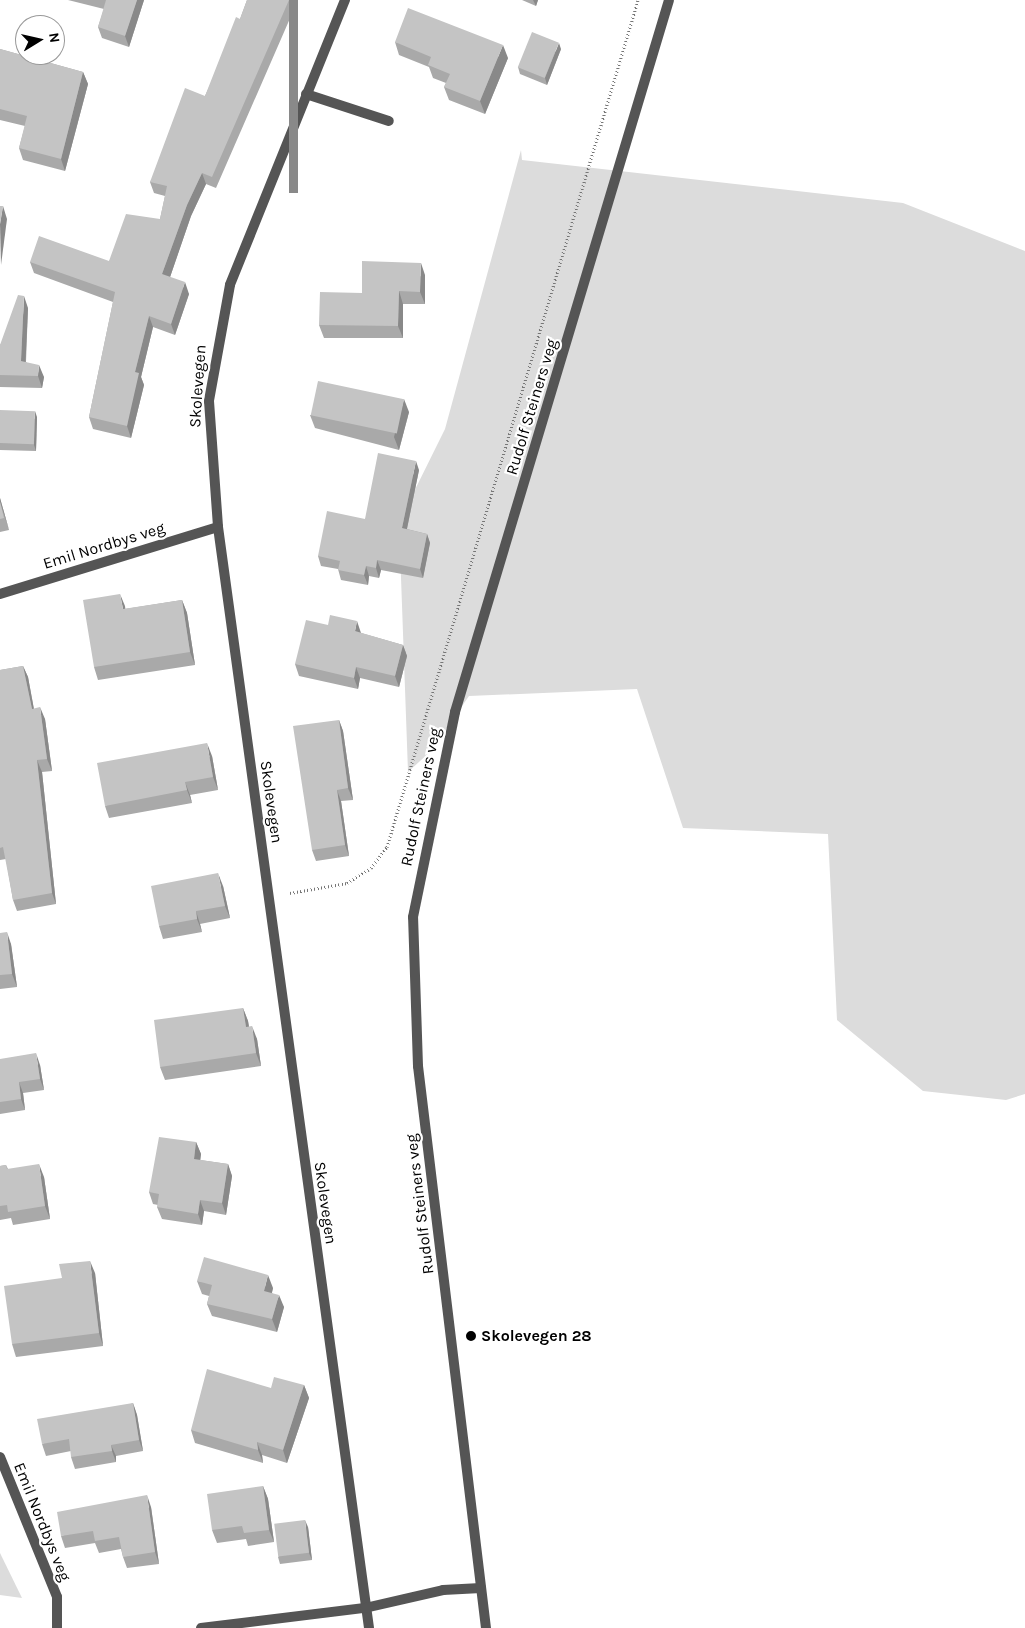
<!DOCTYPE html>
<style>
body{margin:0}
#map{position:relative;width:1025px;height:1628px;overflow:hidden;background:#fff;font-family:Karla,sans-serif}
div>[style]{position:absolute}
.green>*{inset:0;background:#dcdcdc}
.path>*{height:3px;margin-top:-1.5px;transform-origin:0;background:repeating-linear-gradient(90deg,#777 0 1px,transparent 0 3.5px)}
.service>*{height:10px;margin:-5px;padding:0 5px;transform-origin:5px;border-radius:5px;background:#555}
.minor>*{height:10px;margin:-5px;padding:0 5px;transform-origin:5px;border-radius:5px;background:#555}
.tertiary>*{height:10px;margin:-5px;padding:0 5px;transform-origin:5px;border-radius:5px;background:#555}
.wall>*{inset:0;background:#a9a9a9}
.shaded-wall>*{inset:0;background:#898989;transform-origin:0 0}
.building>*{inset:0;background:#c4c4c4;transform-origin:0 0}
.dots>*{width:14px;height:14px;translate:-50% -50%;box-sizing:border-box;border:2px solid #fff;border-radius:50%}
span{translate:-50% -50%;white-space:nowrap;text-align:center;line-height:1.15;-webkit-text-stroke:4.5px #fff;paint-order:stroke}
.street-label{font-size:16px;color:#000}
.poi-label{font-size:16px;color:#000;font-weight:700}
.left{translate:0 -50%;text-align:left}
.north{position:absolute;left:15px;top:15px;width:50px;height:50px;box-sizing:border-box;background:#fff;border:1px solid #999;border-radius:50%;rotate:81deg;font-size:14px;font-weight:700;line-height:20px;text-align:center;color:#000}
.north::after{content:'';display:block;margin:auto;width:18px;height:22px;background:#000;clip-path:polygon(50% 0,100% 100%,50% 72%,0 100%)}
</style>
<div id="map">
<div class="green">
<div style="clip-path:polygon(521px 150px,522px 160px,903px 203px,1025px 251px,1025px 1094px,1006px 1100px,923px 1091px,837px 1020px,828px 834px,683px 828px,637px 689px,469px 696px,431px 751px,408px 772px,399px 522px,445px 429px)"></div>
<div style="clip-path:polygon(0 1553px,22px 1598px,0 1595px)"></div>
</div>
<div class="path">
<div style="left:290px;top:893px;width:58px;rotate:-10deg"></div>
<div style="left:347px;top:883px;width:28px;rotate:-32deg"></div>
<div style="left:371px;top:868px;width:26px;rotate:-53deg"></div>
<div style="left:387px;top:847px;width:883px;rotate:-73.49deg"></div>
</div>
<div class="service">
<div style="left:306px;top:94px;width:87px;rotate:18deg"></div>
</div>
<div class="minor">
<div style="left:345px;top:0;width:307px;rotate:112deg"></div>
<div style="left:230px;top:285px;width:118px;rotate:100.3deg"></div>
<div style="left:209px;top:401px;width:126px;rotate:85.9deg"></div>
<div style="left:218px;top:527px;width:1111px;rotate:82.19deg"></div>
<div style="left:0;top:594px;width:228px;rotate:-17.1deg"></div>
<div style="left:0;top:1457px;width:151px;rotate:67.8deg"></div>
<div style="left:57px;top:1597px;width:31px;rotate:90deg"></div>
<div style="left:201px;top:1628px;width:165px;rotate:-7deg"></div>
<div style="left:365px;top:1608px;width:80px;rotate:-13deg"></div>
<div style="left:443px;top:1590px;width:38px;rotate:-3deg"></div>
</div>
<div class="tertiary">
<div style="left:486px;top:1628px;width:566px;rotate:-96.9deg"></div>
<div style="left:418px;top:1066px;width:149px;rotate:-91.9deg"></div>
<div style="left:413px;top:917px;width:209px;rotate:-78.4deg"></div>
<div style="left:455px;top:712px;width:743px;rotate:-73.27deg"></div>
</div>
<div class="wall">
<div style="clip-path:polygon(68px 0,144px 0,129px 47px,102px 38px,98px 27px,104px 9px)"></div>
<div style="clip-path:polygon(247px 0,298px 0,216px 188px,206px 184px,191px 216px,170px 277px,189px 294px,175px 335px,153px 327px,141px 377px,144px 385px,131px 438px,93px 429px,89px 417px,113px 302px,34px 273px,30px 262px,109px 261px,160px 219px,165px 196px,154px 193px,150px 182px,205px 96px,240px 19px)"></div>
<div style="clip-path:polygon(522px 0,538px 0,536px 6px)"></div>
<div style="clip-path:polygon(395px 42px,508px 58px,485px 114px,449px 100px,444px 87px,446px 83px,433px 78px,429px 67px,399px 55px)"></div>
<div style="clip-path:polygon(0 49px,83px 72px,88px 84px,65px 171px,23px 160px,19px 148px,25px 126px,0 120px)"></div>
<div style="clip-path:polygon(561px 49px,547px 85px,520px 74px,518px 67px)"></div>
<div style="clip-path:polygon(425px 275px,425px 304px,403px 304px,403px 338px,324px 338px,319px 325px,362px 293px)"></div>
<div style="clip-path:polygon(28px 308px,26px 362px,44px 377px,42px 388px,0 387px,0 345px)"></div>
<div style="clip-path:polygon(409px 412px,399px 450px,315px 428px,310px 415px)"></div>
<div style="clip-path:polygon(37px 417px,36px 451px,0 450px,0 443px)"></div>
<div style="clip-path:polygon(419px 470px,407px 529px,427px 534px,430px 543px,423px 578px,381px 570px,379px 578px,369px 576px,368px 585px,341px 580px,338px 569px,321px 566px,318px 556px,365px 519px)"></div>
<div style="clip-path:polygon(0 498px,9px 530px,0 532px)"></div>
<div style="clip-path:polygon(182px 600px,187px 613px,195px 665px,98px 680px,94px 667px,125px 606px,125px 609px)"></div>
<div style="clip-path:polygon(361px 633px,403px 645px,407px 656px,399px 687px,360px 678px,358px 689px,299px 676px,295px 664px)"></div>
<div style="clip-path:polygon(23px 666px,28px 677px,34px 709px,45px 719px,52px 771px,42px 772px,56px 904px,17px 911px,13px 900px,6px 859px,0 860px,0 670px)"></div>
<div style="clip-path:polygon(339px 720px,343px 731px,353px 800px,341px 801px,349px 856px,316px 861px,312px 850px)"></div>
<div style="clip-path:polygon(212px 756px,218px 790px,190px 795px,192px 803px,109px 818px,105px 806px)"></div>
<div style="clip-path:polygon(223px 886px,230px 918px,200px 924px,202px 932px,163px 939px,159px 926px)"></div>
<div style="clip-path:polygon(0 933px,11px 944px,17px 987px,0 989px)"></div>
<div style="clip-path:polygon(243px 1008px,248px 1021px,249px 1027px,257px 1039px,261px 1066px,165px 1080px,160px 1067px)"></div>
<div style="clip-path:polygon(0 1059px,40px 1065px,44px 1090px,23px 1093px,25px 1110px,0 1114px)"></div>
<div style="clip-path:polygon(196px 1142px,201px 1154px,200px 1160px,228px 1164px,232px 1176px,226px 1215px,204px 1211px,202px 1225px,162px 1219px,157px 1207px,158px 1205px,153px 1204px,149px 1192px)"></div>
<div style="clip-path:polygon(6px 1165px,8px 1169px,44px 1177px,50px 1219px,13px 1225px,11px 1218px,0 1220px,0 1166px)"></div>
<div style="clip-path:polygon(95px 1273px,103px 1346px,16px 1357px,12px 1344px,62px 1278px)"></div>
<div style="clip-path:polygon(197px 1281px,273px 1288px,272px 1293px,284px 1307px,277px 1332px,212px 1316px,207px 1304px,209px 1296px,202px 1294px)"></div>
<div style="clip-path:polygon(304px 1385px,309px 1398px,287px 1463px,262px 1455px,263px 1463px,195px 1443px,191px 1430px,271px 1388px)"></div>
<div style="clip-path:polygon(133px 1403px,137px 1415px,143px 1451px,116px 1456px,116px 1462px,75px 1469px,71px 1457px,71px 1451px,46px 1456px,42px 1444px)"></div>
<div style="clip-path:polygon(263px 1486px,268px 1499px,274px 1542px,248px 1546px,246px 1539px,217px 1543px,212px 1530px)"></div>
<div style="clip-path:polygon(151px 1507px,159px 1564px,127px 1568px,123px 1557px,121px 1549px,99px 1553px,95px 1543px,65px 1548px,61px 1536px)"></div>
<div style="clip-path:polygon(308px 1527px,312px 1560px,280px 1564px,278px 1557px)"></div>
</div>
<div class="shaded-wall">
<div style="clip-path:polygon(137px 0,144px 0,129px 47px,125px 36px)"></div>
<div style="left:289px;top:0;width:9px;height:193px"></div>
<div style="clip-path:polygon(533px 0,538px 0,536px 6px)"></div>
<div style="clip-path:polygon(559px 43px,561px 49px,547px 85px,545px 78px)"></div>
<div style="clip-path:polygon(503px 45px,508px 58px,485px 114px,480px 101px)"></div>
<div style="clip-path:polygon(83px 72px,88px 84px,65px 171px,61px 159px)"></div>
<div style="clip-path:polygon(202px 173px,206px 184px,191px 216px,167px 286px,162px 274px,187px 205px)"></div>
<div style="clip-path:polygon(3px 206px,7px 219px,1px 265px,0 224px)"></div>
<div style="clip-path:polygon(421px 263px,425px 275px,425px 304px,420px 292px)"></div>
<div style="clip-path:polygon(185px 282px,189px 294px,175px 335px,171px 324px)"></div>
<div style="clip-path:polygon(399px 291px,403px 304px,403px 338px,398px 326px)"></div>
<div style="clip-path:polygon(24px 296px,28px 308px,25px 373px,21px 361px)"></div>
<div style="clip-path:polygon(149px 316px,153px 327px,141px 377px,144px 385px,131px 438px,127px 426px,135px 372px)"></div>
<div style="clip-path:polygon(39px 365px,44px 377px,42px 388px,38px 376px)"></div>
<div style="clip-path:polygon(404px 399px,409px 412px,399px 450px,394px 437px)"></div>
<div style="clip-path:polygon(35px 411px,37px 417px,36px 451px,34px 445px)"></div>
<div style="clip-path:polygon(416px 461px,419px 470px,405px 538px,402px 528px)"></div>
<div style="clip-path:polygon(0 498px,9px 530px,0 502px)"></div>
<div style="clip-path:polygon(427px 534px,430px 543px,423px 578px,420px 569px)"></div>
<div style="clip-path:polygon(377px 560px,381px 570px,379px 578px,376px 568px)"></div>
<div style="clip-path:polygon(366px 566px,369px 576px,368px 585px,364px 575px)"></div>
<div style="clip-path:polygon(120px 594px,125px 606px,127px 622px,123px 609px)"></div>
<div style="clip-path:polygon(182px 600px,187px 613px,195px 665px,190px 652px)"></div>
<div style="clip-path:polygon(357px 621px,361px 633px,359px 642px,355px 631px)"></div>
<div style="clip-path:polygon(403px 645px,407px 656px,399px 687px,395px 676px)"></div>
<div style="clip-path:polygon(23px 666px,28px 677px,36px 721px,32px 709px)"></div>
<div style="clip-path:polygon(356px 667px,360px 678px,358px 689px,354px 678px)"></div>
<div style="clip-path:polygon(40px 707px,45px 719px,52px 771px,47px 759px)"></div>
<div style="clip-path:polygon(339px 720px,343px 731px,353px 800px,348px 788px)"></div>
<div style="clip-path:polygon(207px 743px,212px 756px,218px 790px,213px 777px)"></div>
<div style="clip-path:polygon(37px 760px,42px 772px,56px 904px,52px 893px)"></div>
<div style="clip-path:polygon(185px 782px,190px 795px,192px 803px,187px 790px)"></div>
<div style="clip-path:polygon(337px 790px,341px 801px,349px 856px,345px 845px)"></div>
<div style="clip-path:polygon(218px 873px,223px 886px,230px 918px,225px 906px)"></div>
<div style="clip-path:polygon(196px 911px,200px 924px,202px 932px,197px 919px)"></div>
<div style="clip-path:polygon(7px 932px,11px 944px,17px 987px,12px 974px)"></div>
<div style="clip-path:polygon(243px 1008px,248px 1021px,251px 1040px,246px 1027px)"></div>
<div style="clip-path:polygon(252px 1026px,257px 1039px,261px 1066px,256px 1053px)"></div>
<div style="clip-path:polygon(36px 1053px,40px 1065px,44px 1090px,40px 1079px)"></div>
<div style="clip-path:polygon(19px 1082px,23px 1093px,25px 1110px,21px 1099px)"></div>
<div style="clip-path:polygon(196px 1142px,201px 1154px,199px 1171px,194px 1159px)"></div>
<div style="clip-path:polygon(39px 1164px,44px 1177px,50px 1219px,45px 1206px)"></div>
<div style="clip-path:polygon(228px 1164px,232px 1176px,226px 1215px,222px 1203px)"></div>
<div style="clip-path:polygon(200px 1200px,204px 1211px,202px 1225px,198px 1214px)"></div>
<div style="clip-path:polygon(90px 1261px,95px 1273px,103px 1346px,99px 1333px)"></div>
<div style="clip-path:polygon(268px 1275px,273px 1288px,269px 1303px,264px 1291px)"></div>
<div style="clip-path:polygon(279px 1295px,284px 1307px,277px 1332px,272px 1319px)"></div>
<div style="clip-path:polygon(304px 1385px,309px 1398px,287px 1463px,283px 1450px)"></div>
<div style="clip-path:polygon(133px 1403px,137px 1415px,143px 1451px,139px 1440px)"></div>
<div style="clip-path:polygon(257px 1442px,262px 1455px,263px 1463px,258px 1450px)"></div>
<div style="clip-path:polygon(111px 1445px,116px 1456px,116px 1462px,112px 1451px)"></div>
<div style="clip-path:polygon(263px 1486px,268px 1499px,274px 1542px,269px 1530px)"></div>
<div style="clip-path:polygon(147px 1495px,151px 1507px,159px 1564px,155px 1552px)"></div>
<div style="clip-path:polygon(305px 1520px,308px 1527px,312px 1560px,309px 1553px)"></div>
</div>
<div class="building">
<div style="clip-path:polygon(106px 0,137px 0,125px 36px,98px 27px)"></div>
<div style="clip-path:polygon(247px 0,289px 0,212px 177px,202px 173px,187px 205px,162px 274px,185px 282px,171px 324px,149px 316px,135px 372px,139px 373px,127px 426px,89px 417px,115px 292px,30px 262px,39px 236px,109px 261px,126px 214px,160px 219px,167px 186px,150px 182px,185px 88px,205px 96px,236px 17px,240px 19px)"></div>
<div style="clip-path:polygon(408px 8px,503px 45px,480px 101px,444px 87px,450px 74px,428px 65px,431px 57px,395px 42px)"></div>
<div style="left:532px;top:32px;width:29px;height:38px;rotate:22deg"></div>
<div style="clip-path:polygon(0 49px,83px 72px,61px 159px,19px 148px,27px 116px,0 109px)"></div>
<div style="clip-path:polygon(0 206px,3px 206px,0 224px)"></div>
<div style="clip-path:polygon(362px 261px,421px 263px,420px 292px,399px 291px,398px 326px,319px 325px,320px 292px,362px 293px)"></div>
<div style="clip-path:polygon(18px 295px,24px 296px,21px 361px,39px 365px,38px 376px,0 375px,0 345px)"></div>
<div style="left:318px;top:381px;width:88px;height:35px;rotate:12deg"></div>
<div style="left:0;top:410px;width:35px;height:33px;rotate:2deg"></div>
<div style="clip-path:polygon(378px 453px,416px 461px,402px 528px,427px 534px,420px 569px,377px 560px,376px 568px,366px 566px,364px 575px,338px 570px,340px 561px,318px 556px,327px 511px,365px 519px)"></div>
<div style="clip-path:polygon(0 502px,4px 518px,0 519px)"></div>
<div style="clip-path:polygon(120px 594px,123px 609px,182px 600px,190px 652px,94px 667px,83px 600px)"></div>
<div style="clip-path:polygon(330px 615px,357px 621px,355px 631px,403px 645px,395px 676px,356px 667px,354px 678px,295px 664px,306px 620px,328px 625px)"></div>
<div style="clip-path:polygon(23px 666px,32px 709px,40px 707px,47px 759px,37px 760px,52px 893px,13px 900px,3px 847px,0 848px,0 670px)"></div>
<div style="clip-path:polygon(339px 720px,348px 788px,337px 790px,345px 845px,312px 850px,293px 726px)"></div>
<div style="clip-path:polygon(207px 743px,213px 777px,185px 782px,187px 790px,105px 806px,97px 763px)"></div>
<div style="clip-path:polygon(218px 873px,225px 906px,196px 911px,197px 919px,159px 926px,151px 886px)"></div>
<div style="clip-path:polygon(7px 932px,12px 974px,0 975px,0 933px)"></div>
<div style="clip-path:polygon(243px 1008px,246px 1027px,252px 1026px,256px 1053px,160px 1067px,154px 1020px)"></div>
<div style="clip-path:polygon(36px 1053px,40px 1079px,19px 1082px,21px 1099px,0 1102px,0 1059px)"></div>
<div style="clip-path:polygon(159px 1137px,196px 1142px,194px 1159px,228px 1164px,222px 1203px,200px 1200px,198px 1214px,157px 1207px,159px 1194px,149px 1192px)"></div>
<div style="clip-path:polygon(39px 1164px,45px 1206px,8px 1212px,7px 1205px,0 1206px,0 1166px,6px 1165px,7px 1169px)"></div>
<div style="clip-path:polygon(204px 1257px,268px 1275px,264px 1291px,279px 1295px,272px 1319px,207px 1304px,212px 1285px,197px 1281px)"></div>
<div style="clip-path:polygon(90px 1261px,99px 1333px,12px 1344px,4px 1286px,62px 1278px,59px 1264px)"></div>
<div style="clip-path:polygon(207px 1369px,271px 1388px,274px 1377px,304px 1385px,283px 1450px,257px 1442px,258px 1450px,191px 1430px)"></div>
<div style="clip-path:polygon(133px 1403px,139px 1440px,111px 1445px,112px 1451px,71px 1457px,69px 1439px,42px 1444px,37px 1419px)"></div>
<div style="clip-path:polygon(263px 1486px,269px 1530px,244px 1533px,242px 1526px,212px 1530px,207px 1494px)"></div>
<div style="clip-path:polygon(147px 1495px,155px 1552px,123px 1557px,119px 1537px,95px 1541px,93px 1531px,61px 1536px,57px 1512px)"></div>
<div style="left:305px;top:1520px;width:33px;height:31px;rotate:83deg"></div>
</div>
<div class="dots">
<div style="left:471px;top:1336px;background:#000"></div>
</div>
<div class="street-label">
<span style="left:198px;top:386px;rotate:-86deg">Skolevegen</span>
<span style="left:532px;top:407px;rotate:-73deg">Rudolf Steiners veg</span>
<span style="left:104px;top:546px;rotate:-17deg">Emil Nordbys veg</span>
<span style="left:421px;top:797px;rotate:-78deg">Rudolf Steiners veg</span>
<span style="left:271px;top:802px;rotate:82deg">Skolevegen</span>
<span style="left:325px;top:1203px;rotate:82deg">Skolevegen</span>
<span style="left:420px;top:1204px;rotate:-97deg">Rudolf Steiners veg</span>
<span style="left:42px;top:1522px;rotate:68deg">Emil Nordbys veg</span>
</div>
<div class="poi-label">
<span class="left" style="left:481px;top:1336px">Skolevegen 28</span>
</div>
<div class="north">N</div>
</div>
